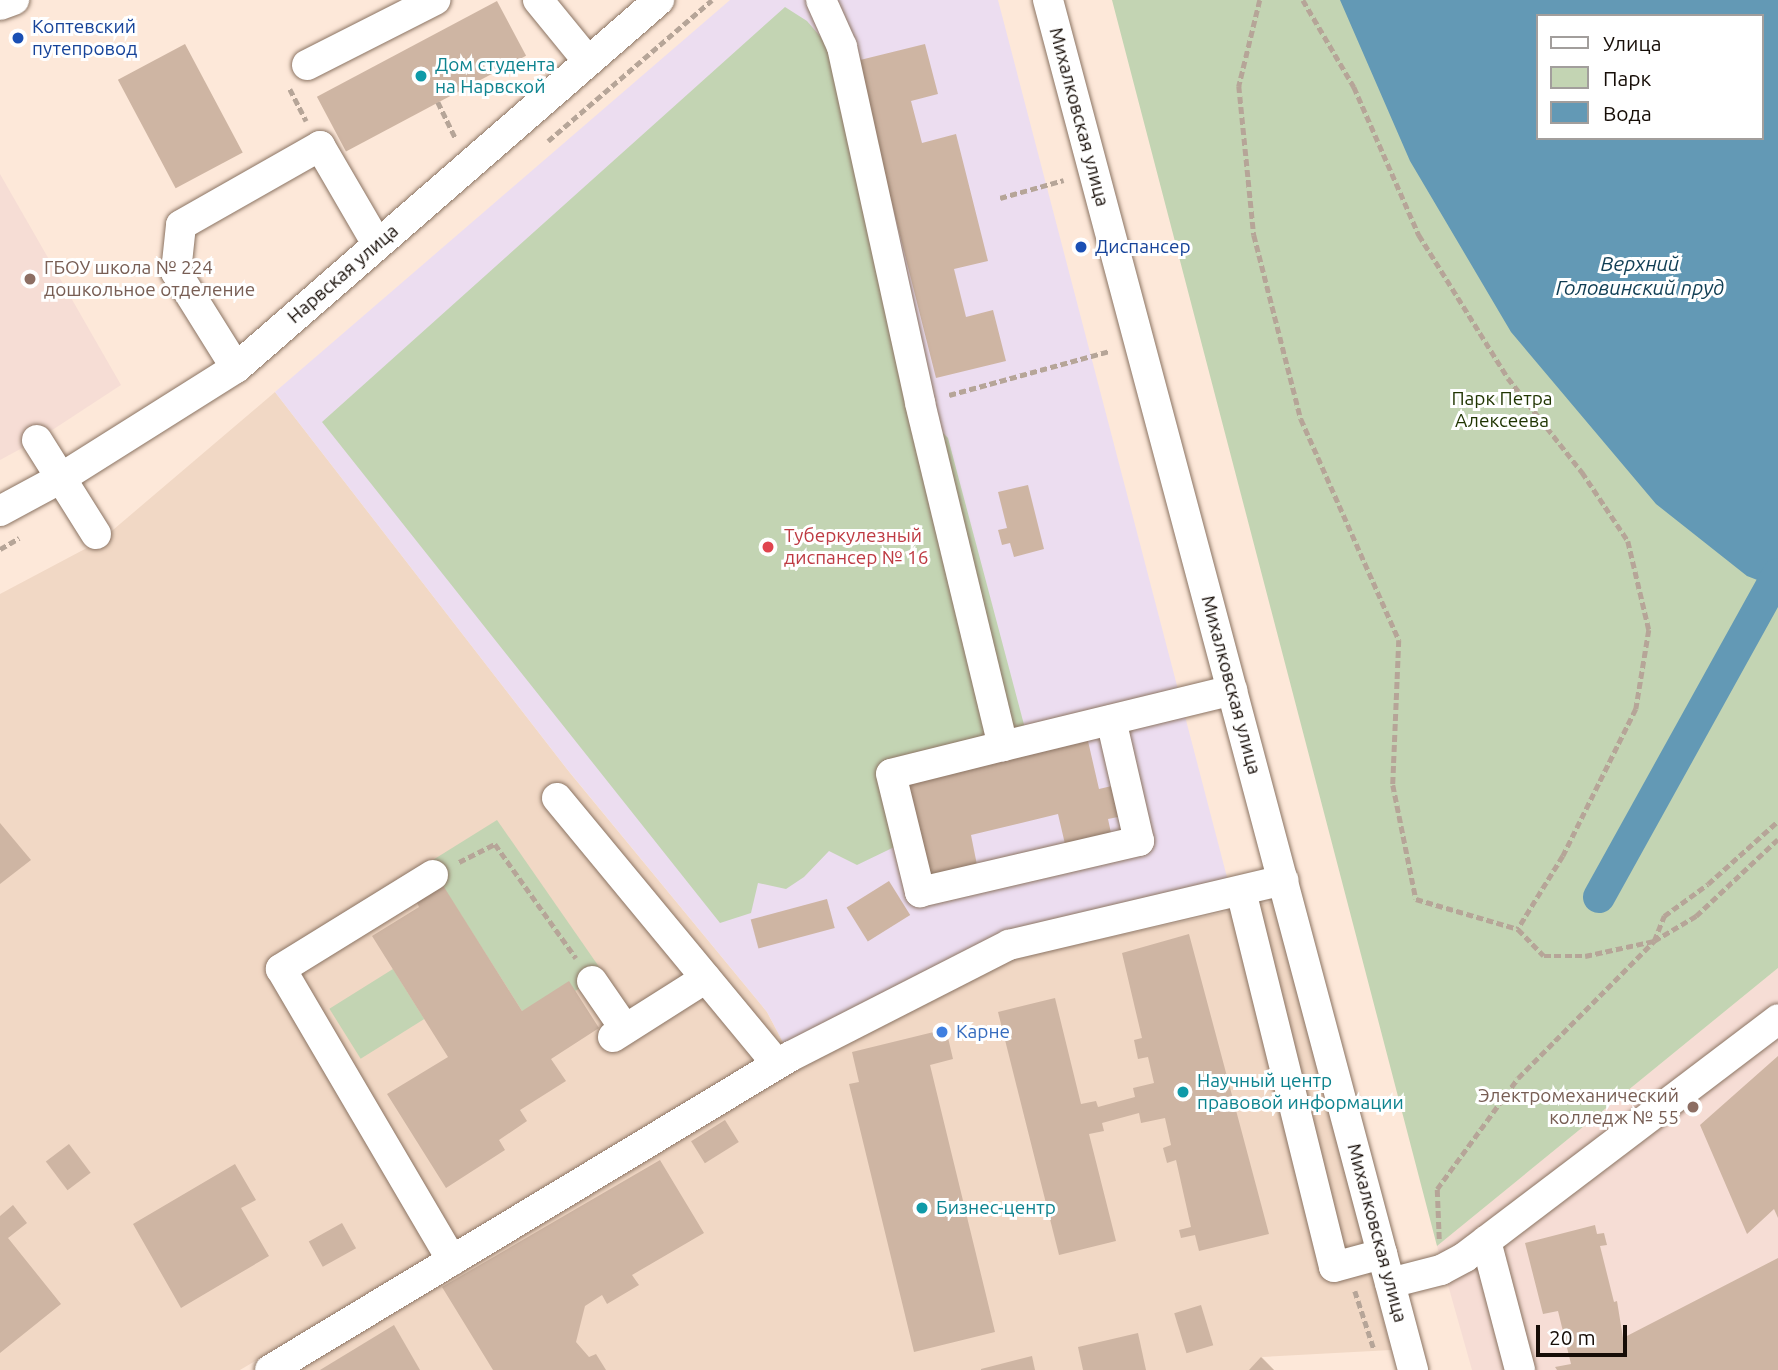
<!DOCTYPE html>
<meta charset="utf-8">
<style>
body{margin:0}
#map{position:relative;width:1778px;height:1370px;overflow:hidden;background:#fde8d9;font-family:Ubuntu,sans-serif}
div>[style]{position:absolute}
.built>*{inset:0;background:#f1d8c5}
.education>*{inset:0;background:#f6ddd5}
.medical>*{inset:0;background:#ecddf0}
.green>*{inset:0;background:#c3d4b3;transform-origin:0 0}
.water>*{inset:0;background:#6399b5}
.canal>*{height:32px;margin:-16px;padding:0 16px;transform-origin:16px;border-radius:16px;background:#6399b5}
.building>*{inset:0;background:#ceb5a3;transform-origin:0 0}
.path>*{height:4.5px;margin-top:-2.25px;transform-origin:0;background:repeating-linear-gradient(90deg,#b6a598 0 7px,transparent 0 10.5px)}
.roads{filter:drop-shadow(0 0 2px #8b7463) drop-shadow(0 0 2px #8b7463)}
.minor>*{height:30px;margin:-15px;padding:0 15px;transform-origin:15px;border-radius:15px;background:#fff}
.dots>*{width:19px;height:19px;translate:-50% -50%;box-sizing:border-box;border:4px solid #fff;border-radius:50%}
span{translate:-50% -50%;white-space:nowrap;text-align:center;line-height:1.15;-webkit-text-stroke:6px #fff;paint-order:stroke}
.transit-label{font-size:19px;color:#164399}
.left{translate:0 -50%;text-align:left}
.culture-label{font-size:19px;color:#0d838f}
.street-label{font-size:19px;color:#160d07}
.education-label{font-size:19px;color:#785e54}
.right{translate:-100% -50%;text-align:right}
.park-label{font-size:19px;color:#1f3400}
.health-label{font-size:19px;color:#be3a42}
.shop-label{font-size:19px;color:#366cbe}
.water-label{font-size:21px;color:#103e54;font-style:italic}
.legend{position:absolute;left:1536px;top:14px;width:228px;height:126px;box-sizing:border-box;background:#fff;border:2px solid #a29e9c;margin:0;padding:9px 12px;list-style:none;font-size:21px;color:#160d07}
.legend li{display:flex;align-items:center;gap:14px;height:35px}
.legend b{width:35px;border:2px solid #a29e9c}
.scale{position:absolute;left:1536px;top:1325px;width:91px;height:32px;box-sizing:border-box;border:4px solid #160d07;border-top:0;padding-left:9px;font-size:21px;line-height:24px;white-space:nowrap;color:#160d07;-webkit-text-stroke:5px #fff;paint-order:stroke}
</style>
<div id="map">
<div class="built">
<div style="clip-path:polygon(275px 392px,570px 773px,767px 1012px,785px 1046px,240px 1370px,0 1370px,0 594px,100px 541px)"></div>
<div style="clip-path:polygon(1275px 901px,1391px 1350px,1262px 1357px,1274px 1370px,298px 1370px,797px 1069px,1011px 959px)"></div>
</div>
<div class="education">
<div style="clip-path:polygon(0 174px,121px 385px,37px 440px,0 460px)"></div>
<div style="clip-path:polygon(1778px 968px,1778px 1370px,1472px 1370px,1437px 1246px)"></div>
</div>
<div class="medical">
<div style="clip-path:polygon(730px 0,998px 0,1228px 881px,1004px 934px,785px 1046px,767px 1012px,567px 769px,275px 392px)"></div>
</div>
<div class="green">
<div style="clip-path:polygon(evenodd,1112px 0,1778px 0,1778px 968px,1437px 1246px,1112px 0,1538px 16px,1762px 16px,1762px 138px,1538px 138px,1538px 16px)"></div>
<div style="clip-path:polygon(785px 7px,807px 21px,831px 49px,919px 409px,948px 438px,1027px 736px,902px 771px,913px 838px,857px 865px,829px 851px,804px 877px,786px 889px,758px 883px,751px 913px,720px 923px,322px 422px)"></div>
<div style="clip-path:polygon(497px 820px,604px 974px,575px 991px,522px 1011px,428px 863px)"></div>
<div style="left:393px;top:969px;width:59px;height:75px;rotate:58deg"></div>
</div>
<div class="water">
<div style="clip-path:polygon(evenodd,1340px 0,1778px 0,1778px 588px,1747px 576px,1656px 504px,1511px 332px,1410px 161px,1340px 0,1538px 16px,1762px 16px,1762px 138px,1538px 138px,1538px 16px)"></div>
</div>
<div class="canal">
<div style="left:1599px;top:897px;width:369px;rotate:-61deg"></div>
</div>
<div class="building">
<div style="left:497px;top:1px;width:62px;height:204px;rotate:62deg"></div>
<div style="left:185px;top:44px;width:123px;height:76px;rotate:62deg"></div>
<div style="clip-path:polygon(925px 44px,938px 94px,911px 101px,922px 143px,956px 134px,988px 261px,954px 269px,966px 317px,993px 310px,1006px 361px,936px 378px,856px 61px)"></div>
<div style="clip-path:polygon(1028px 485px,1044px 549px,1014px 557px,1010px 543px,1002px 545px,998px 530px,1007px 528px,998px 492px)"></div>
<div style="clip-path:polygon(1088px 741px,1099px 789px,1116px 785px,1123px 816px,1108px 819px,1111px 833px,1065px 844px,1058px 814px,971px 835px,977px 865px,931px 876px,909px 784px)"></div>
<div style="clip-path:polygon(0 823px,31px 860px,0 884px)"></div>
<div style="clip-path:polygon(439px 879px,522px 1011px,569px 981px,599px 1028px,551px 1059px,566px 1081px,520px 1110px,527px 1121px,499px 1140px,505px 1150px,446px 1188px,387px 1094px,448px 1057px,372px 936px,419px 907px,414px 896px)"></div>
<div style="left:889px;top:881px;width:40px;height:50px;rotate:58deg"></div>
<div style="left:827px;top:899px;width:30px;height:79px;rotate:75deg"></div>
<div style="clip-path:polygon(1189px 934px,1269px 1234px,1199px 1251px,1195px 1235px,1181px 1238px,1179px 1230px,1191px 1227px,1176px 1160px,1167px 1163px,1163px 1148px,1171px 1145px,1165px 1118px,1141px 1123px,1139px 1113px,1102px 1123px,1104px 1131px,1089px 1134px,1116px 1241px,1059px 1255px,998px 1012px,1055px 998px,1081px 1104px,1096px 1101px,1098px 1107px,1135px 1097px,1133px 1088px,1154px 1083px,1148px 1057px,1138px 1059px,1134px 1040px,1142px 1038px,1122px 953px)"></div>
<div style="clip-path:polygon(946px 1029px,953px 1059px,930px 1065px,995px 1332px,914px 1352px,849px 1084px,859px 1082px,852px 1052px)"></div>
<div style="clip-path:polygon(1778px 1056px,1778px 1218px,1774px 1209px,1747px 1234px,1700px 1125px)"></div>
<div style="left:725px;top:1120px;width:26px;height:40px;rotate:58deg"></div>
<div style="left:69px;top:1144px;width:36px;height:29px;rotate:53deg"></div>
<div style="clip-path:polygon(660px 1160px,704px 1233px,632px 1275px,639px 1285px,607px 1304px,602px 1295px,585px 1306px,576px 1342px,589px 1357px,596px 1354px,606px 1370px,493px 1370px,442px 1287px)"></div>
<div style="clip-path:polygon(235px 1164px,256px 1200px,241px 1208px,269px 1256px,181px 1308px,133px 1224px)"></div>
<div style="clip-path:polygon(13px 1205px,27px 1223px,8px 1238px,61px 1304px,0 1353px,0 1216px)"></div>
<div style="left:342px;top:1223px;width:29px;height:38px;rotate:61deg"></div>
<div style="clip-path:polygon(1595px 1225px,1597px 1234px,1604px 1233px,1607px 1245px,1600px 1246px,1614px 1302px,1617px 1301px,1623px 1338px,1778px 1258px,1778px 1370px,1557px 1370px,1555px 1367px,1571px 1364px,1558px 1311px,1543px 1314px,1525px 1243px)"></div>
<div style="left:1201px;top:1305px;width:42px;height:28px;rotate:73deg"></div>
<div style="clip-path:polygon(394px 1325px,420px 1370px,320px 1370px)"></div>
<div style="clip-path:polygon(1138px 1333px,1146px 1370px,1083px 1370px,1078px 1347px)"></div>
<div style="clip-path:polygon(1032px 1356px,1035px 1370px,981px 1370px,981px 1369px)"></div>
<div style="clip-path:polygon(1261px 1357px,1274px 1370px,1249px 1370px)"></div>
</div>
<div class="path">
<div style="left:1260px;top:0;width:89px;rotate:103.7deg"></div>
<div style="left:1239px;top:86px;width:150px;rotate:84.3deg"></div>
<div style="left:1254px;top:235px;width:190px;rotate:75.7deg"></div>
<div style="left:1301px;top:419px;width:242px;rotate:66.1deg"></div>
<div style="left:1399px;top:640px;width:145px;rotate:92.4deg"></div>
<div style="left:1393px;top:785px;width:116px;rotate:78.6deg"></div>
<div style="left:1416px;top:899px;width:106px;rotate:16.4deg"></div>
<div style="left:1518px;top:929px;width:37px;rotate:46deg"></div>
<div style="left:1544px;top:956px;width:41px"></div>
<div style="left:1585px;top:956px;width:71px;rotate:-12.3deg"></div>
<div style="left:1303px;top:0;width:101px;rotate:59.6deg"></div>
<div style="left:1354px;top:87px;width:162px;rotate:66.3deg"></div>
<div style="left:1419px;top:235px;width:168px;rotate:58.1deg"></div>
<div style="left:1508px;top:378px;width:120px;rotate:51.8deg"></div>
<div style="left:1582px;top:472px;width:83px;rotate:56.3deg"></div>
<div style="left:1628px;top:541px;width:91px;rotate:76.7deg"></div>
<div style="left:1649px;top:630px;width:80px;rotate:99.3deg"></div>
<div style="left:1636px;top:709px;width:164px;rotate:116.4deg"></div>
<div style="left:1563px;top:856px;width:86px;rotate:121.7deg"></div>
<div style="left:290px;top:89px;width:36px;rotate:63deg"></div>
<div style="left:438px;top:102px;width:41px;rotate:64.1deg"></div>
<div style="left:548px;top:141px;width:216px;rotate:-40.7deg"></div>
<div style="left:1000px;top:198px;width:66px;rotate:-15.7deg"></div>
<div style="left:949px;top:395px;width:167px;rotate:-15.3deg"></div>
<div style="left:0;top:549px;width:22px;rotate:-30deg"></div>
<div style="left:459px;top:862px;width:40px;rotate:-26.6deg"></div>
<div style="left:495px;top:844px;width:140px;rotate:54.6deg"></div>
<div style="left:1654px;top:941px;width:27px;rotate:-68deg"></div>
<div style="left:1664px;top:916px;width:54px;rotate:-36deg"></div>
<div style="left:1708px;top:884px;width:94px;rotate:-42deg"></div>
<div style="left:1439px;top:1239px;width:50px;rotate:-92.3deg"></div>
<div style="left:1437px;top:1189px;width:137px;rotate:-53.9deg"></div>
<div style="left:1518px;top:1078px;width:193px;rotate:-45.2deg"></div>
<div style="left:1654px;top:941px;width:49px;rotate:-30.8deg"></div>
<div style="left:1696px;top:916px;width:112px;rotate:-43.2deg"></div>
<div style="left:1355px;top:1291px;width:61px;rotate:71.9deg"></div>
</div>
<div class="roads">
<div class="minor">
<div style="left:538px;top:0;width:79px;rotate:50.7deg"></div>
<div style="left:821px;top:0;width:51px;rotate:65.9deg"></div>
<div style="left:842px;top:47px;width:364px;rotate:77.6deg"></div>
<div style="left:920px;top:403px;width:353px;rotate:76.4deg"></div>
<div style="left:1003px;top:746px;width:236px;rotate:-13.7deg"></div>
<div style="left:1048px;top:0;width:1418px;rotate:75.08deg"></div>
<div style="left:0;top:5px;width:15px;rotate:-20deg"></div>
<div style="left:307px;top:65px;width:144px;rotate:-26.9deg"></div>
<div style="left:236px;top:368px;width:113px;rotate:-122deg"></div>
<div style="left:176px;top:272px;width:47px;rotate:-83.9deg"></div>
<div style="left:181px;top:225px;width:160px;rotate:-29.6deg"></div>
<div style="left:320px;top:146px;width:113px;rotate:59.8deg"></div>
<div style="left:37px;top:440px;width:111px;rotate:57.9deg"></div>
<div style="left:0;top:511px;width:69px;rotate:-28.4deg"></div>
<div style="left:61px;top:478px;width:207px;rotate:-32.2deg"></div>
<div style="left:236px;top:368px;width:561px;rotate:-41.02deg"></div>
<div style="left:1003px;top:746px;width:115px;rotate:166deg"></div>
<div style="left:891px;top:774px;width:122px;rotate:76.2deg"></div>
<div style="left:920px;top:892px;width:225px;rotate:-13.1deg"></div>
<div style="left:1139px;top:841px;width:124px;rotate:-103deg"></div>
<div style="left:557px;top:798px;width:345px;rotate:50.4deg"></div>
<div style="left:433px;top:875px;width:179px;rotate:148.3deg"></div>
<div style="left:281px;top:969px;width:338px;rotate:59.6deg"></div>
<div style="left:1241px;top:891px;width:387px;rotate:76.1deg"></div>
<div style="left:1334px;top:1267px;width:50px;rotate:-15.2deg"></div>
<div style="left:592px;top:981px;width:58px;rotate:55.5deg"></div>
<div style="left:613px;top:1037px;width:110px;rotate:-32.4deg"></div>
<div style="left:1486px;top:1241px;width:133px;rotate:75.2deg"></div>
<div style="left:1390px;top:1283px;width:53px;rotate:-14.3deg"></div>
<div style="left:1441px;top:1270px;width:27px;rotate:-28deg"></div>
<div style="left:1465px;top:1257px;width:393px;rotate:-37.2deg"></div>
<div style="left:270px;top:1370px;width:608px;rotate:-31.08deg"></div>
<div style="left:791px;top:1056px;width:245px;rotate:-27deg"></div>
<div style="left:1009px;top:945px;width:282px;rotate:-13.3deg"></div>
</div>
</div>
<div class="dots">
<div style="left:18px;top:38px;background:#1a4fb4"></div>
<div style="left:421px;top:76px;background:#0f9aa8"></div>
<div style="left:1081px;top:247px;background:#1a4fb4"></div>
<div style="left:30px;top:279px;background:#8d6e63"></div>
<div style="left:768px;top:547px;background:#e0444e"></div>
<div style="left:942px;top:1032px;background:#3f7fe0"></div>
<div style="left:1183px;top:1092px;background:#0f9aa8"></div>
<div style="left:1693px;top:1107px;background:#8d6e63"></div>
<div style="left:922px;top:1208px;background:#0f9aa8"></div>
</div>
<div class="transit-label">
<span class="left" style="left:32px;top:38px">Коптевский<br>путепровод</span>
<span class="left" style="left:1095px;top:247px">Диспансер</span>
</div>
<div class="culture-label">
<span class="left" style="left:435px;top:76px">Дом студента<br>на Нарвской</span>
<span class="left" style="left:1197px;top:1092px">Научный центр<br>правовой информации</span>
<span class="left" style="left:936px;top:1208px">Бизнес-центр</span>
</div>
<div class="street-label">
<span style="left:1079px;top:117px;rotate:75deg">Михалковская улица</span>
<span style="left:343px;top:274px;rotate:-41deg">Нарвская улица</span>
<span style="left:1231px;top:685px;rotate:75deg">Михалковская улица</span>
<span style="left:1377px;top:1233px;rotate:75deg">Михалковская улица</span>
</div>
<div class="education-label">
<span class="left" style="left:44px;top:279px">ГБОУ школа № 224<br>дошкольное отделение</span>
<span class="right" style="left:1679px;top:1107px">Электромеханический<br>колледж № 55</span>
</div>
<div class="park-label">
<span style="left:1502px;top:410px">Парк Петра<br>Алексеева</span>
</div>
<div class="health-label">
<span class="left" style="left:784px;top:547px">Туберкулезный<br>диспансер № 16</span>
</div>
<div class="shop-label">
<span class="left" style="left:956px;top:1032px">Карне</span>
</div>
<div class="water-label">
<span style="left:1640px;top:275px">Верхний<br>Головинский пруд</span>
</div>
<ul class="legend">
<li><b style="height:9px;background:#fff"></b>Улица</li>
<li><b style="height:19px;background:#c3d4b3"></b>Парк</li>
<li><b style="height:19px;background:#6399b5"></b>Вода</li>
</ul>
<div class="scale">20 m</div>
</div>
